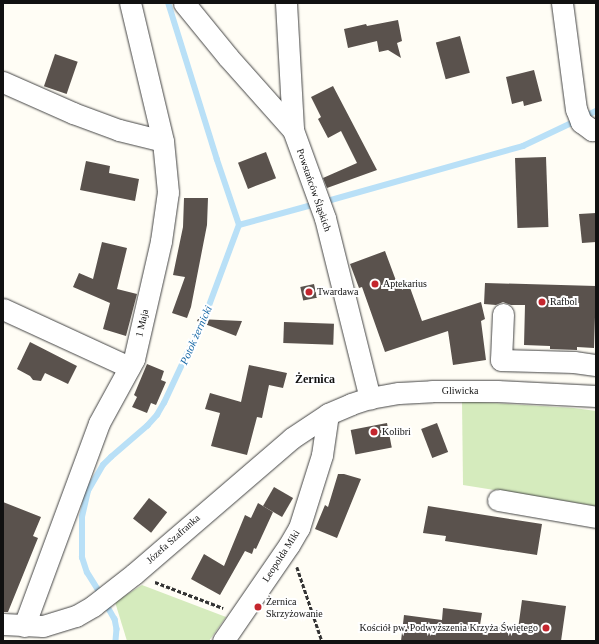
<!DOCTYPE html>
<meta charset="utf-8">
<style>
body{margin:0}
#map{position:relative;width:599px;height:644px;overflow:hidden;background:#fffdf5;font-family:Georgia,serif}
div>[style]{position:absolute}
.green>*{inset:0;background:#d5ebbd}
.stream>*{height:5.5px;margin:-2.75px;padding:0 2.75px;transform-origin:2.75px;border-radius:2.75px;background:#b9e0f7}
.building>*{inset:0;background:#5a524d;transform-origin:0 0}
.path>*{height:2.5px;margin-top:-1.25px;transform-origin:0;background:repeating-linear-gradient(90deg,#333 0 4px,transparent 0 6px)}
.roads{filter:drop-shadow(0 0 1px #444) drop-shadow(0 0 1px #444)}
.minor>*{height:21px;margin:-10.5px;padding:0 10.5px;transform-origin:10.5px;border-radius:10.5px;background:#fff}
.dots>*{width:11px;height:11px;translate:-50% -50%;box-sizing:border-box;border:2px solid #fff;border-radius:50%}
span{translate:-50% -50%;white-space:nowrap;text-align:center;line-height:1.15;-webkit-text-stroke:4px #fff;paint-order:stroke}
.street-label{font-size:10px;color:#111}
.poi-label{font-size:10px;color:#111}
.left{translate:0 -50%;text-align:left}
.right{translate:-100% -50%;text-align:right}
.water-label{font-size:11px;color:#1768a6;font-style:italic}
.quarter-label{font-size:12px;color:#111;font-weight:700}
.frame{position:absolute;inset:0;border:4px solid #111;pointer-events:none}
</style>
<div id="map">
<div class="green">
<div style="clip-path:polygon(462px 401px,574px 408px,596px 411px,596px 506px,463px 485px)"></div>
<div style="clip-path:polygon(142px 585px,226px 617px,209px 641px,127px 641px,115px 602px)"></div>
</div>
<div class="stream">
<div style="left:584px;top:117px;width:13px;rotate:-27deg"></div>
<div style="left:324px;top:202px;width:207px;rotate:-15.7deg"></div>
<div style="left:523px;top:146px;width:59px;rotate:-25.3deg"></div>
<div style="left:239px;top:225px;width:80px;rotate:-15.3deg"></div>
<div style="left:101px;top:595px;width:26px;rotate:-122deg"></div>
<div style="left:87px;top:573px;width:16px;rotate:-108deg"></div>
<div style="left:82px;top:558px;width:41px;rotate:-90deg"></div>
<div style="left:82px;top:517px;width:27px;rotate:-77deg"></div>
<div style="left:88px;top:491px;width:30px;rotate:-60deg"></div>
<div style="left:103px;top:465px;width:11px;rotate:-45deg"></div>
<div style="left:111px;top:457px;width:48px;rotate:-40.7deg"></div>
<div style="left:147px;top:426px;width:15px;rotate:-48deg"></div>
<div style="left:157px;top:415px;width:14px;rotate:-60deg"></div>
<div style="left:164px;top:403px;width:102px;rotate:-64.9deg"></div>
<div style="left:207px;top:311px;width:92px;rotate:-69.6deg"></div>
<div style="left:239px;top:225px;width:69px;rotate:-108.7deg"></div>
<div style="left:217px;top:160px;width:164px;rotate:-107.3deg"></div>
<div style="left:105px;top:602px;width:20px;rotate:60deg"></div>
<div style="left:115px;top:619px;width:10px;rotate:79deg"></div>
<div style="left:117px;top:629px;width:12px;rotate:95deg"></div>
</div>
<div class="building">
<div style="clip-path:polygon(398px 20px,402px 41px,397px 43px,401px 58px,388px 50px,379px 52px,377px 41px,348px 48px,344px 29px,366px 24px,367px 26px)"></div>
<div style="left:460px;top:36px;width:38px;height:25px;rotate:75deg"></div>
<div style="left:55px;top:54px;width:24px;height:34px;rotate:19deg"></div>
<div style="clip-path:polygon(534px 70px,542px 101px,524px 106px,523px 101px,512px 104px,506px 77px)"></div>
<div style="clip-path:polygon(333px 86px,377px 170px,327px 188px,323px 178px,357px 163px,341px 131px,328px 138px,318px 119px,321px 117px,311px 97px)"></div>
<div style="left:266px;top:152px;width:28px;height:30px;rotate:69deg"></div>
<div style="left:546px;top:157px;width:70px;height:31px;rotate:88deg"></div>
<div style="clip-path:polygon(86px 161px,110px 166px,109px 173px,139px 179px,135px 201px,80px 190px)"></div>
<div style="clip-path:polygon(184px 198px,208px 198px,207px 225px,191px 307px,187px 318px,172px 313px,185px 277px,173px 275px,183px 227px)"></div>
<div style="clip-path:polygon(596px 213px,596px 242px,582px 243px,579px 214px)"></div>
<div style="clip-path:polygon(102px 242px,127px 248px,117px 289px,137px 294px,126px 336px,103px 329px,110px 303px,73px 287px,79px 273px,93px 279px)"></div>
<div style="clip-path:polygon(385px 251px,398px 286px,408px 282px,422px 321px,481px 302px,485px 319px,481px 321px,486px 360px,453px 365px,448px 331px,385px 352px,362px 287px,359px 288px,350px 264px)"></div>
<div style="clip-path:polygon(485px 283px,596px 286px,594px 348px,577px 347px,577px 350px,550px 349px,550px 346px,524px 345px,525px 305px,511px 305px,503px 302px,496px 305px,484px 304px)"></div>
<div style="left:314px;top:284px;width:14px;height:14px;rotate:78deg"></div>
<div style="clip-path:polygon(198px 319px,242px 321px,236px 336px,197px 321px)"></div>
<div style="left:284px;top:322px;width:50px;height:21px;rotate:2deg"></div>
<div style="clip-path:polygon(30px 342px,77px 366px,68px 384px,45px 373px,41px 381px,33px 380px,30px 376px,17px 369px)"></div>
<div style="clip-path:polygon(147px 364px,164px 371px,161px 380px,166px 382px,156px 405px,151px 403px,147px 413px,132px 407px,137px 397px,134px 395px)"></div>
<div style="clip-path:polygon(249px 365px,287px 373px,283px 388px,269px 385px,262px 418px,257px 417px,247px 455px,211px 446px,220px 413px,205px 409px,210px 393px,241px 402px)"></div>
<div style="left:387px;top:423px;width:25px;height:37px;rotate:79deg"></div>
<div style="left:437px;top:423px;width:31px;height:17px;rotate:69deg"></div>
<div style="clip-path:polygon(338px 474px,344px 474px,361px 479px,337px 538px,315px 529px,325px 505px,328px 507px)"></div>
<div style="left:274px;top:487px;width:22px;height:22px;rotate:30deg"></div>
<div style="left:149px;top:498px;width:23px;height:26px;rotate:38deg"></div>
<div style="clip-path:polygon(3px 502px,41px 517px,33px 536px,38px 538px,8px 612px,3px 612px)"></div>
<div style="clip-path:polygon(258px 503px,273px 512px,256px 549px,254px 548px,252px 554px,245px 551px,220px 595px,191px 579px,204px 554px,224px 566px,245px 515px,251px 518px)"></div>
<div style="clip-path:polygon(428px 506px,542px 524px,537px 555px,445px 541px,446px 536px,423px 533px)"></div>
<div style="clip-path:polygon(522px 600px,566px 606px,561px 641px,401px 641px,404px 615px,442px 620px,443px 608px,482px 613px,480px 625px,518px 629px)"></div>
</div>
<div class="path">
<div style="left:297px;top:567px;width:78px;rotate:71.3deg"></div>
<div style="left:155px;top:582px;width:73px;rotate:20.9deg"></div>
</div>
<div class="roads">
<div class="minor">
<div style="left:184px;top:3px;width:70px;rotate:50.8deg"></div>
<div style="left:228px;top:57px;width:98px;rotate:48.3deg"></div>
<div style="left:286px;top:3px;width:127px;rotate:86.8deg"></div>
<div style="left:293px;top:130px;width:94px;rotate:70deg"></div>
<div style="left:325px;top:218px;width:186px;rotate:76deg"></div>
<div style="left:562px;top:3px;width:107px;rotate:82.5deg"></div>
<div style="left:576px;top:109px;width:14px;rotate:69deg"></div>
<div style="left:581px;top:122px;width:14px;rotate:36deg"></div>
<div style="left:592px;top:130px;width:4px;rotate:-14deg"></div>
<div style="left:3px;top:82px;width:77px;rotate:23.9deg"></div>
<div style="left:73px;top:113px;width:49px;rotate:20.3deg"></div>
<div style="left:119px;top:130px;width:45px;rotate:14deg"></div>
<div style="left:3px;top:309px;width:139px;rotate:24.7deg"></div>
<div style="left:503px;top:314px;width:46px;rotate:92.5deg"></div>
<div style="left:501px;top:360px;width:73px;rotate:1.6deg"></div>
<div style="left:574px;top:362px;width:22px;rotate:8deg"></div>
<div style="left:498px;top:500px;width:99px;rotate:9.8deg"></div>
<div style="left:3px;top:624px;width:40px;rotate:2.9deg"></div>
<div style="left:43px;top:626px;width:34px;rotate:-17deg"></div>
<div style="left:76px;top:616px;width:20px;rotate:-30deg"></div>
<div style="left:93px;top:606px;width:52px;rotate:-38deg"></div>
<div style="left:134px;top:574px;width:208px;rotate:-40.7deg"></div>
<div style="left:292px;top:438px;width:43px;rotate:-33.7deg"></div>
<div style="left:328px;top:414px;width:25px;rotate:-23deg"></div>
<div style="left:351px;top:404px;width:20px;rotate:-18deg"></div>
<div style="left:370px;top:398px;width:29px;rotate:-10deg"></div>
<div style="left:399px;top:393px;width:33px;rotate:-3deg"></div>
<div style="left:432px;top:391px;width:65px"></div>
<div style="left:497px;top:391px;width:99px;rotate:2.9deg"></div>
<div style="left:24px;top:626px;width:216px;rotate:-69.7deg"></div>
<div style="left:99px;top:423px;width:73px;rotate:-61.3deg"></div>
<div style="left:134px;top:359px;width:121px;rotate:-77.1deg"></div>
<div style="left:161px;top:241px;width:49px;rotate:-81.9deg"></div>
<div style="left:168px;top:192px;width:51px;rotate:-95.6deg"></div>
<div style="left:163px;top:141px;width:142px;rotate:-103.4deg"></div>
<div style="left:223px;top:641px;width:116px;rotate:-55.5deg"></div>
<div style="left:289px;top:545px;width:20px;rotate:-60deg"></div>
<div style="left:299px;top:528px;width:77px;rotate:-72.5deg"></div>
<div style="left:322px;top:455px;width:41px;rotate:-81.7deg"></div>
</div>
</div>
<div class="dots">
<div style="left:375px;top:284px;background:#c4262e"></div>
<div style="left:309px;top:292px;background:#c4262e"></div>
<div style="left:542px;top:302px;background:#c4262e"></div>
<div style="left:374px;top:432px;background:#c4262e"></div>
<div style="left:258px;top:607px;background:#c4262e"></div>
<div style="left:546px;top:628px;background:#c4262e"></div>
</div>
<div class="street-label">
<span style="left:314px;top:190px;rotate:71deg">Powstańców Śląskich</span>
<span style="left:142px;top:323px;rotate:-77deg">1 Maja</span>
<span style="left:460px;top:391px">Gliwicka</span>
<span style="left:173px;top:539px;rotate:-42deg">Józefa Szafranka</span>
<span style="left:281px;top:556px;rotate:-57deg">Leopolda Miki</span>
</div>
<div class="poi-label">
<span class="left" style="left:383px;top:284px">Aptekarius</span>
<span class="left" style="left:317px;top:292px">Twardawa</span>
<span class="left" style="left:550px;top:302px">Rafbol</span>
<span class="left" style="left:382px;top:432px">Kolibri</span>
<span class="left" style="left:266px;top:607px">Żernica<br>Skrzyżowanie</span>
<span class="right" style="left:538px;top:628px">Kościół pw. Podwyższenia Krzyża Świętego</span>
</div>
<div class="water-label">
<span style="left:196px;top:335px;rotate:-66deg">Potok żernicki</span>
</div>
<div class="quarter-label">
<span style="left:315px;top:380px">Żernica</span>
</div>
<div class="frame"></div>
</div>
